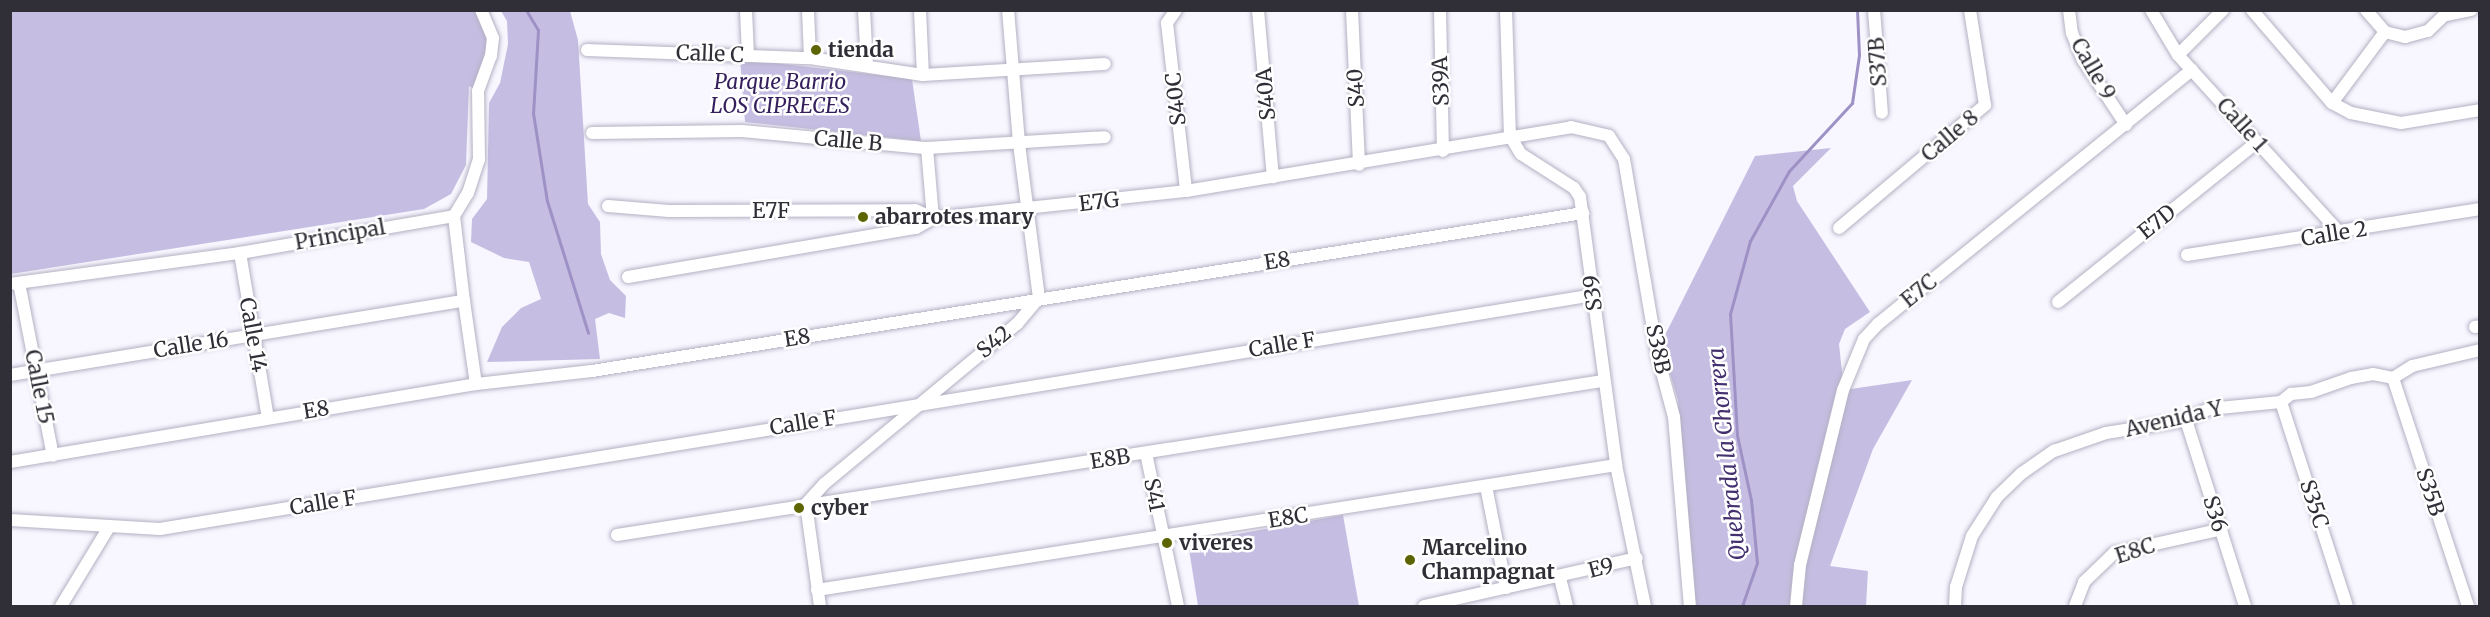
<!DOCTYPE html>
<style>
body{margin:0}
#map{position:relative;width:2490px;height:617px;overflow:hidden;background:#f8f7ff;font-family:Merriweather,serif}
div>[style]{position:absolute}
.green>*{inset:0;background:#c6bee2}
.stream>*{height:3px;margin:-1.5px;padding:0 1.5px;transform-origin:1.5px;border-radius:1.5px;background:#9e91c5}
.roads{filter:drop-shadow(0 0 2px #b4b0c3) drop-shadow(0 0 2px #b4b0c3)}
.minor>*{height:12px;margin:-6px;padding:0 6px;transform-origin:6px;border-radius:6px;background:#fff}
.dots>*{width:16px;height:16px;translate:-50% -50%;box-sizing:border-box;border:3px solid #fff;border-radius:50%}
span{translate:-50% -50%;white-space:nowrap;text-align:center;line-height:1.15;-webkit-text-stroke:5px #fff;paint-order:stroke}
.poi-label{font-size:21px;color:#302e36;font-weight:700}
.left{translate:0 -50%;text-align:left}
.street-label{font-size:21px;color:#302e36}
.park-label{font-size:21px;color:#341e5c;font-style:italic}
.water-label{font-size:22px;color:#44306f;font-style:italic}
.frame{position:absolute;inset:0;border:12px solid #302e36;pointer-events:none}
</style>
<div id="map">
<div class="green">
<div style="clip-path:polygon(10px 11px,481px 11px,493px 38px,478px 91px,469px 86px,466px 165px,451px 194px,424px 209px,11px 274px)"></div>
<div style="clip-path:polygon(501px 11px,570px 11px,578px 40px,588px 204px,600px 222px,601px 254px,610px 280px,626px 296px,625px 318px,609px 313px,595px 319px,600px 359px,487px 362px,502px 327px,521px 308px,541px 299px,529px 262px,504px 258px,471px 242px,472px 219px,487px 199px,489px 103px,500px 83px,508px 44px,507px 21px)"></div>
<div style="clip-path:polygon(740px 59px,912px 79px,921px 141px,745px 122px)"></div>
<div style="clip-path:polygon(1831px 148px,1793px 186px,1797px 201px,1870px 312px,1845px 329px,1839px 344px,1844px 390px,1912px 380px,1873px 449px,1830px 566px,1868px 571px,1866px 606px,1690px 606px,1678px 400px,1661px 343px,1755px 156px)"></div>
<div style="clip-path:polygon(1343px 515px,1359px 606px,1198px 606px,1188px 543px)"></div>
</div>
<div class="stream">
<div style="left:526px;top:10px;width:23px;rotate:59deg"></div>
<div style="left:538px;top:30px;width:83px;rotate:93.4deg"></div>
<div style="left:533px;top:113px;width:89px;rotate:81deg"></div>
<div style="left:547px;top:201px;width:138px;rotate:72.7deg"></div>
<div style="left:1742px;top:606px;width:46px;rotate:-70.8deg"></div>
<div style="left:1757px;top:563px;width:63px;rotate:-95.4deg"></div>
<div style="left:1751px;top:500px;width:66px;rotate:-102.2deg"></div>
<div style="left:1737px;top:435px;width:121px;rotate:-93.3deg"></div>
<div style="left:1730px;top:314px;width:76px;rotate:-74.7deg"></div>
<div style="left:1750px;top:241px;width:80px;rotate:-60.9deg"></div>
<div style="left:1789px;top:171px;width:93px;rotate:-47.2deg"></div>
<div style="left:1852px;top:103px;width:49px;rotate:-81.7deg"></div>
<div style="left:1859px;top:55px;width:45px;rotate:-92.5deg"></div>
</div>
<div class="roads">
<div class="minor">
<div style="left:746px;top:10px;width:46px;rotate:87.5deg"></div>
<div style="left:808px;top:10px;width:48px;rotate:87.6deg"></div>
<div style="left:864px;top:10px;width:55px;rotate:86.9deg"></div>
<div style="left:920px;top:10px;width:65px;rotate:87.4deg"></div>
<div style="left:1176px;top:10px;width:16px;rotate:125deg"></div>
<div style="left:1167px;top:23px;width:169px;rotate:83.5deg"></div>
<div style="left:1258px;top:10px;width:168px;rotate:84.9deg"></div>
<div style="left:1352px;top:10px;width:155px;rotate:87.4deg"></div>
<div style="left:1440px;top:10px;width:141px;rotate:88.8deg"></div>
<div style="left:1506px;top:10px;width:126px;rotate:88.2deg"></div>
<div style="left:1510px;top:136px;width:21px;rotate:59deg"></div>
<div style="left:1521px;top:154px;width:63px;rotate:32.7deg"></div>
<div style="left:1574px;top:188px;width:11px;rotate:56deg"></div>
<div style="left:1580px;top:197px;width:270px;rotate:82.3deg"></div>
<div style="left:1616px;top:465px;width:144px;rotate:78.4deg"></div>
<div style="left:1874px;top:10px;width:103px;rotate:85.6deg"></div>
<div style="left:2069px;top:10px;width:23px;rotate:83deg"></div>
<div style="left:2072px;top:33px;width:29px;rotate:68deg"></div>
<div style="left:2083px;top:60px;width:78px;rotate:56.5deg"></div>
<div style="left:2151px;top:10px;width:52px;rotate:59deg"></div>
<div style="left:2178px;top:55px;width:242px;rotate:47.7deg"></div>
<div style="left:2252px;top:10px;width:123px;rotate:49.3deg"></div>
<div style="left:2332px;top:103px;width:21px;rotate:28deg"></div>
<div style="left:2351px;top:113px;width:51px;rotate:11.3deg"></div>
<div style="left:2401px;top:123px;width:80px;rotate:-9.3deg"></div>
<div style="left:2366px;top:10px;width:29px;rotate:49deg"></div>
<div style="left:2385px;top:32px;width:21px;rotate:14deg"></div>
<div style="left:2405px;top:37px;width:24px;rotate:-15deg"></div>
<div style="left:2428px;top:31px;width:30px;rotate:-44deg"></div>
<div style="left:2447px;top:15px;width:25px;rotate:-12deg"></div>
<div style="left:587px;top:50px;width:223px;rotate:2.1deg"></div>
<div style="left:810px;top:58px;width:114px;rotate:8.6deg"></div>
<div style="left:923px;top:75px;width:182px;rotate:-3.5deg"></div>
<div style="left:2178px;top:55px;width:64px;rotate:-45deg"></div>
<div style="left:2332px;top:103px;width:89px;rotate:-53.3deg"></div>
<div style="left:592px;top:133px;width:150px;rotate:-0.8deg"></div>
<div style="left:742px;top:131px;width:186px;rotate:5.3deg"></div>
<div style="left:927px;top:148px;width:178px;rotate:-3.5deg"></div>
<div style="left:927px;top:148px;width:70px;rotate:85.1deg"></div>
<div style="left:608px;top:206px;width:61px;rotate:4.7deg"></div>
<div style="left:669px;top:211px;width:246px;rotate:-0.2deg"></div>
<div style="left:915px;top:210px;width:20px;rotate:24deg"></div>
<div style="left:454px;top:216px;width:86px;rotate:83.3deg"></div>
<div style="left:1839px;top:228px;width:191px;rotate:-40.1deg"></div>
<div style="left:1985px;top:105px;width:96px;rotate:-99deg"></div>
<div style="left:240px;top:253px;width:167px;rotate:80.4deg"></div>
<div style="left:2187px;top:255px;width:297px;rotate:-8.9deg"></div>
<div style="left:628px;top:277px;width:292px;rotate:-9.7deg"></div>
<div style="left:916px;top:228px;width:20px;rotate:-30deg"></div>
<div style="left:933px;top:218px;width:254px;rotate:-6.1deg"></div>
<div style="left:1186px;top:191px;width:390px;rotate:-9.4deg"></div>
<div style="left:1571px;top:127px;width:39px;rotate:13deg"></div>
<div style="left:1609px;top:136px;width:27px;rotate:57deg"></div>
<div style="left:1624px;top:159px;width:201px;rotate:80.3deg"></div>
<div style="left:1658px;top:357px;width:62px;rotate:75.1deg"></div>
<div style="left:1674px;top:417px;width:190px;rotate:85.2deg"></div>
<div style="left:19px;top:283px;width:176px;rotate:78.9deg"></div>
<div style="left:10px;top:284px;width:232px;rotate:-7.7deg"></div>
<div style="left:240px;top:253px;width:217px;rotate:-9.8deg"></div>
<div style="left:454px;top:216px;width:27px;rotate:-59deg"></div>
<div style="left:468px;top:193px;width:35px;rotate:-72deg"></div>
<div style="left:479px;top:160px;width:69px;rotate:-90.8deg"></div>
<div style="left:478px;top:91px;width:37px;rotate:-70deg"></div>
<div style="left:491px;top:56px;width:18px;rotate:-84deg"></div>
<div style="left:493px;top:38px;width:30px;rotate:-113deg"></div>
<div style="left:2058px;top:302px;width:255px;rotate:-38.8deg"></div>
<div style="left:2475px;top:327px;width:5px;rotate:-11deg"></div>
<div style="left:10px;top:375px;width:460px;rotate:-9.3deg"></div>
<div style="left:464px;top:301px;width:84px;rotate:81.8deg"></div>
<div style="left:2393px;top:378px;width:240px;rotate:71.8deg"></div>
<div style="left:2281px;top:402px;width:214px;rotate:72.1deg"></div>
<div style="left:2186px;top:420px;width:195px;rotate:72.4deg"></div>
<div style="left:1146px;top:453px;width:156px;rotate:78.2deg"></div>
<div style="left:10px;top:462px;width:472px;rotate:-9.5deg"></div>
<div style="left:476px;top:384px;width:117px;rotate:-6.4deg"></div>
<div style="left:592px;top:371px;width:1004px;rotate:-9.06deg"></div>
<div style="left:1486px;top:486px;width:104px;rotate:78.9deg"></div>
<div style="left:10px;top:520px;width:150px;rotate:3.4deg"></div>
<div style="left:160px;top:529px;width:1452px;rotate:-9.27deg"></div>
<div style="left:617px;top:535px;width:998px;rotate:-8.88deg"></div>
<div style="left:1560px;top:578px;width:29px;rotate:76deg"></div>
<div style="left:817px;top:590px;width:809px;rotate:-8.89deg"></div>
<div style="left:61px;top:606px;width:92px;rotate:-58.7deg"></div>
<div style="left:820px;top:606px;width:103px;rotate:-97.8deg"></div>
<div style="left:806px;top:504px;width:27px;rotate:-48deg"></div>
<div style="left:824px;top:484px;width:251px;rotate:-39.7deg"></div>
<div style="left:1017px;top:324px;width:34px;rotate:-50deg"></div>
<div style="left:1039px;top:298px;width:156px;rotate:-97.4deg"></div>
<div style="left:1019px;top:143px;width:133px;rotate:-94.7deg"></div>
<div style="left:1424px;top:606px;width:218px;rotate:-12.7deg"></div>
<div style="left:1796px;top:606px;width:41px;rotate:-84.4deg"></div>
<div style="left:1800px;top:565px;width:180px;rotate:-76.2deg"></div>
<div style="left:1843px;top:390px;width:55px;rotate:-67.6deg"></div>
<div style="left:1864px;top:339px;width:21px;rotate:-47deg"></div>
<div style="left:1878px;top:324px;width:404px;rotate:-39deg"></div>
<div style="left:1955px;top:606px;width:19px;rotate:-87deg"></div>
<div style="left:1956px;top:587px;width:53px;rotate:-72.6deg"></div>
<div style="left:1972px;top:536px;width:46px;rotate:-57.3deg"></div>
<div style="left:1997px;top:497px;width:35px;rotate:-44deg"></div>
<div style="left:2022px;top:473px;width:39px;rotate:-35deg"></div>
<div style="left:2054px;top:451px;width:55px;rotate:-19.1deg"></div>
<div style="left:2106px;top:433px;width:81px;rotate:-9.2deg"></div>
<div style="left:2186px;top:420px;width:25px;rotate:-26deg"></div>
<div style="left:2209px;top:409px;width:72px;rotate:-5.6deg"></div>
<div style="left:2281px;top:402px;width:13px;rotate:-39deg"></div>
<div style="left:2291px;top:394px;width:20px;rotate:-6deg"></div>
<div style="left:2311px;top:392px;width:42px;rotate:-19.3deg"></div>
<div style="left:2351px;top:378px;width:22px;rotate:-10deg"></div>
<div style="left:2373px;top:374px;width:20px;rotate:11deg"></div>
<div style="left:2393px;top:378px;width:22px;rotate:-32deg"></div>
<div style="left:2412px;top:366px;width:70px;rotate:-13.2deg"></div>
<div style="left:2075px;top:606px;width:26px;rotate:-69deg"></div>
<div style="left:2084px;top:582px;width:42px;rotate:-44deg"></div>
<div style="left:2114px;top:553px;width:107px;rotate:-12.4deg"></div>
</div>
</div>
<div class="dots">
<div style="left:816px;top:50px;background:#5c6403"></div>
<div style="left:863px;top:217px;background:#5c6403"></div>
<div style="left:799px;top:508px;background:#5c6403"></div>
<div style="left:1167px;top:543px;background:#5c6403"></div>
<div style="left:1410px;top:560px;background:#5c6403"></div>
</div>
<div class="poi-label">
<span class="left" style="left:828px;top:50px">tienda</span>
<span class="left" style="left:875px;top:217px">abarrotes mary</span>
<span class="left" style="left:811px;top:508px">cyber</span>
<span class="left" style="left:1179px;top:543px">viveres</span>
<span class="left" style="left:1422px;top:560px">Marcelino<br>Champagnat</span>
</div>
<div class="street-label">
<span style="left:710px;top:54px;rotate:2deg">Calle C</span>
<span style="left:1878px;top:62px;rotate:-94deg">S37B</span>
<span style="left:2093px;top:69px;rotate:60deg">Calle 9</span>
<span style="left:1441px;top:81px;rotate:-92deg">S39A</span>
<span style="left:1356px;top:88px;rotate:-93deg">S40</span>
<span style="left:1266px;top:94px;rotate:-95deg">S40A</span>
<span style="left:1176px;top:99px;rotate:-96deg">S40C</span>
<span style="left:2242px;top:125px;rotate:48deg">Calle 1</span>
<span style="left:1950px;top:136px;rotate:-40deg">Calle 8</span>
<span style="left:848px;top:141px;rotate:5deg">Calle B</span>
<span style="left:1099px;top:202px;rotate:-7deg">E7G</span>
<span style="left:771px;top:211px">E7F</span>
<span style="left:2157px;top:222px;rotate:-39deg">E7D</span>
<span style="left:2334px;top:234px;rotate:-9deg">Calle 2</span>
<span style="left:340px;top:235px;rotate:-10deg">Principal</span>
<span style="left:1277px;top:261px;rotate:-9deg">E8</span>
<span style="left:1919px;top:291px;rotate:-39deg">E7C</span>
<span style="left:1593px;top:293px;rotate:-97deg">S39</span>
<span style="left:253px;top:335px;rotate:80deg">Calle 14</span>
<span style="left:797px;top:338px;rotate:-9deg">E8</span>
<span style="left:994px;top:342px;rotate:-39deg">S42</span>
<span style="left:191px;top:345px;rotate:-9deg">Calle 16</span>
<span style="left:1282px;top:345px;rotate:-9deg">Calle F</span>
<span style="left:1658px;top:349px;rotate:78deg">S38B</span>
<span style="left:39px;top:387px;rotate:79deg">Calle 15</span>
<span style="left:316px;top:410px;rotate:-9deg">E8</span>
<span style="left:2174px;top:419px;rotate:-13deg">Avenida Y</span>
<span style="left:803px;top:423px;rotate:-9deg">Calle F</span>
<span style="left:1110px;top:459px;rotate:-9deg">E8B</span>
<span style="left:2430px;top:492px;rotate:72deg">S35B</span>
<span style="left:1154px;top:495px;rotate:79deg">S41</span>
<span style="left:323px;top:503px;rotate:-9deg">Calle F</span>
<span style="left:2314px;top:504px;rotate:72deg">S35C</span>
<span style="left:2215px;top:514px;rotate:73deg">S36</span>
<span style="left:1288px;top:518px;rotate:-9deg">E8C</span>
<span style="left:2135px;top:551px;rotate:-18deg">E8C</span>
<span style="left:1601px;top:568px;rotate:-15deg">E9</span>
</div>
<div class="park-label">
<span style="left:780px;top:94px">Parque Barrio<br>LOS CIPRECES</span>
</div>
<div class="water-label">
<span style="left:1727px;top:454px;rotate:-96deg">Quebrada la Chorrera</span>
</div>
<div class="frame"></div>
</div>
